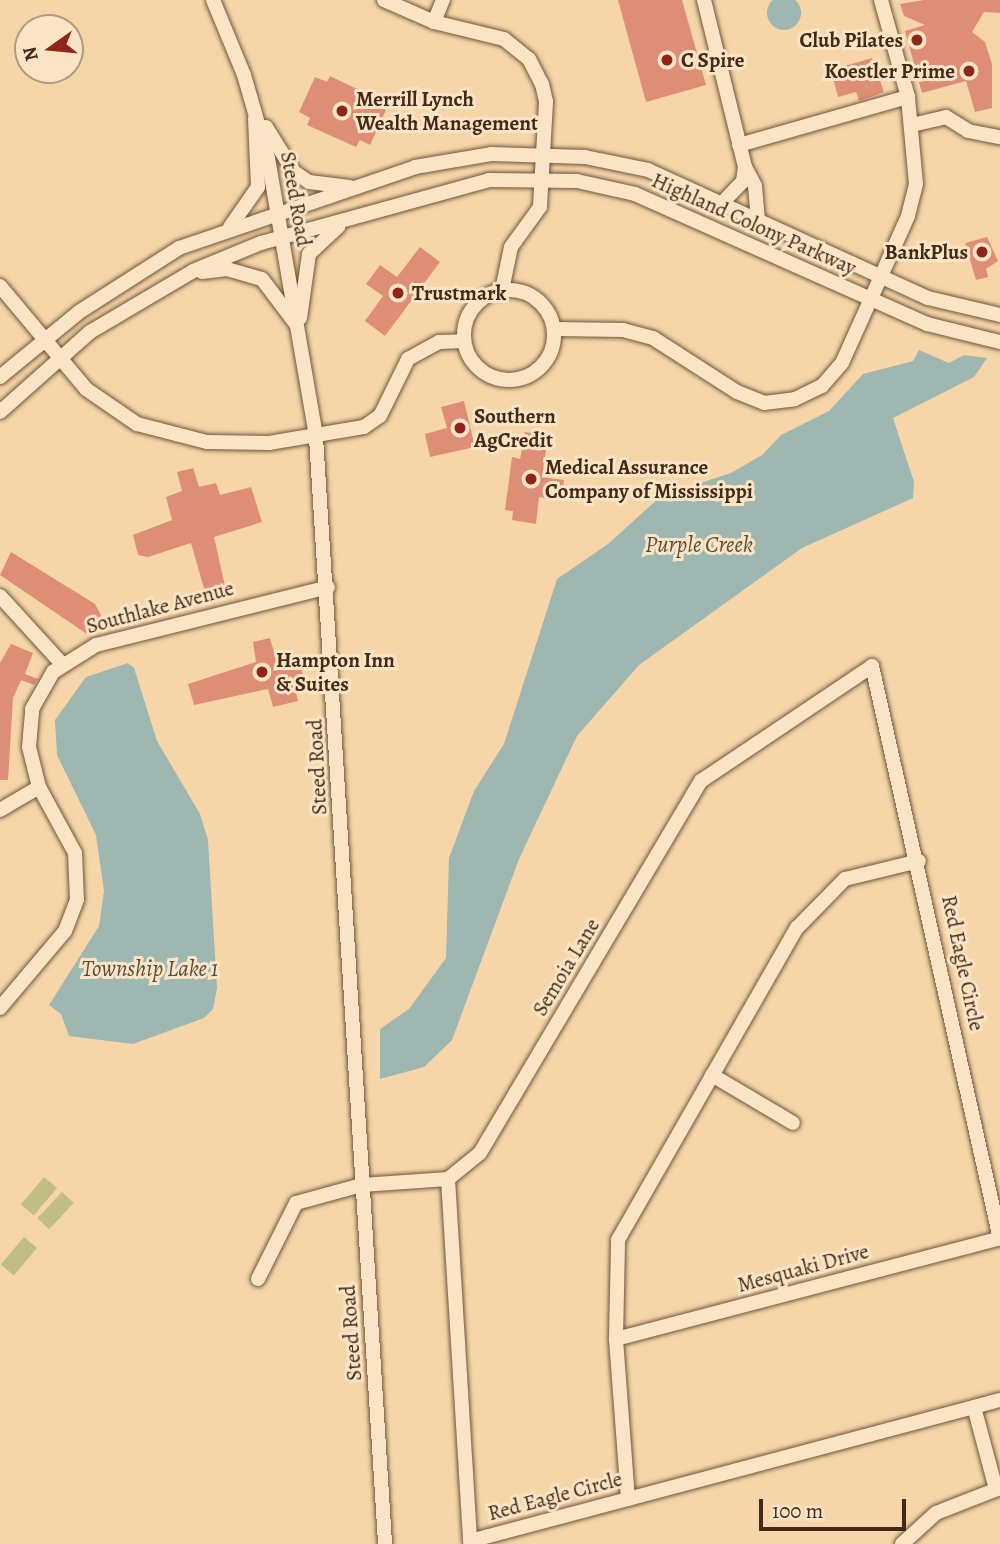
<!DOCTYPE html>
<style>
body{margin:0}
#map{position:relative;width:1000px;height:1544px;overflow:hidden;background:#f6d6a8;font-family:Alegreya,serif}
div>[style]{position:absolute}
.green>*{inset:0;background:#c0bd85;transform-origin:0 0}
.water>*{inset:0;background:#9eb7b0}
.round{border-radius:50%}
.building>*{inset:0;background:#de8e76}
.roads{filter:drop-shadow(0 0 2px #6f553b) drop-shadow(0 0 2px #6f553b)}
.minor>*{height:14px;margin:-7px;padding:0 7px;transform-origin:7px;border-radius:7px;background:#f9e4c6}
.minor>.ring{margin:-7px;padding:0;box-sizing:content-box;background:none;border:14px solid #f9e4c6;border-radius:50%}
.dots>*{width:19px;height:19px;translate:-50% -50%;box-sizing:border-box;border:4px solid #f9e4c6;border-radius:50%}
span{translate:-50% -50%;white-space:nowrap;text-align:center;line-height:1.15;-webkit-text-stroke:6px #f9e4c6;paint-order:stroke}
.poi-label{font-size:21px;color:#422a17;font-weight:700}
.right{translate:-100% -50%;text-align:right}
.left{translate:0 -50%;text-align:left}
.street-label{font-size:21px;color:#422a17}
.water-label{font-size:23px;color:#594d3d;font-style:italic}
.north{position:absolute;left:14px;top:14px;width:70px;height:70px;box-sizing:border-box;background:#f9e4c6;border:2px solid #b09a80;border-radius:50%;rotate:255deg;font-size:19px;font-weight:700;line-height:28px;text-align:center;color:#422a17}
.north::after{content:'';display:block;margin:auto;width:24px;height:32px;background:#8f2418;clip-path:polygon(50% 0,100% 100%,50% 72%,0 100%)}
.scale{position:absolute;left:759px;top:1499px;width:147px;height:32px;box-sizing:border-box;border:4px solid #422a17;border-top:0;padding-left:9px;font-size:21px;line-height:24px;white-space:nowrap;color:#422a17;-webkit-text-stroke:5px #f9e4c6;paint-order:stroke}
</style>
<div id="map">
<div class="green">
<div style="left:44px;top:1177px;width:17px;height:36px;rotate:40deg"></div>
<div style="left:62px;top:1192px;width:16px;height:36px;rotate:43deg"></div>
<div style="left:24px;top:1237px;width:17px;height:36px;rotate:40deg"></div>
</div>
<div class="water">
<div class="round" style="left:767px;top:-4px;width:34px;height:34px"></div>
<div style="clip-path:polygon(919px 350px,949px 363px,964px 355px,987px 358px,974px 377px,893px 418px,914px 482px,913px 498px,802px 548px,639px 665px,577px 736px,519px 859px,452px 1040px,424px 1067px,380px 1079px,380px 1029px,409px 1009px,446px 958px,449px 858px,474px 791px,504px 744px,557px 579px,608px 544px,661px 496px,731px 473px,762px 455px,781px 435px,829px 411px,863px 374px,913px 361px)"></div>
<div style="clip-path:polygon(128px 663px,134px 668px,157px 741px,200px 814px,208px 840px,217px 988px,213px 1009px,204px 1018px,133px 1044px,69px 1036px,61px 1014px,49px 1005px,99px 926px,104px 891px,96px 835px,57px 755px,55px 720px,86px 677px)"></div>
</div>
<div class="building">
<div style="clip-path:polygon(618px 0,682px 0,706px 85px,646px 102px)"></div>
<div style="clip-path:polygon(924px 0,1000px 0,1000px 13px,984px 12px,972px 32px,985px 42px,992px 64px,992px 108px,975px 112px,966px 81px,922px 93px,905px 31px,925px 25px,904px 16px,900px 4px)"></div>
<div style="clip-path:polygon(872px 58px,884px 92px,859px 101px,856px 92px,838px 97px,831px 70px)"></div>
<div style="clip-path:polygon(330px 76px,378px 99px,375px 105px,386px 110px,370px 145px,360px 140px,356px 147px,307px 125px,310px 118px,299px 112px,315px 77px,327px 82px)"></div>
<div style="clip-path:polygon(987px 237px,998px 261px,986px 269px,988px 277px,976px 280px,965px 243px)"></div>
<div style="clip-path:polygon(420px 247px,440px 262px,385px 336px,365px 321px,383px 296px,366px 284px,380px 265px,397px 277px)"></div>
<div style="clip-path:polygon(464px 401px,475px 447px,430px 457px,425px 434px,447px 428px,441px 407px)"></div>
<div style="clip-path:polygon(525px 432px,548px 436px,542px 477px,564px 480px,562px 500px,539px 497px,536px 524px,512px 520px,513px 511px,505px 510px,512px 457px,520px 459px)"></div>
<div style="clip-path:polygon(193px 468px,199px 487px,216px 483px,220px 495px,251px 487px,262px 522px,214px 537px,225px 586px,205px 592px,191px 543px,148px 557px,138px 555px,133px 535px,172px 520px,166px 497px,182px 491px,177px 472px)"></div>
<div style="clip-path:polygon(11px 552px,95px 604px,101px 615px,87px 634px,0 575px)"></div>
<div style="clip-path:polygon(270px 638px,275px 656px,299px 656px,303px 676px,293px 681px,298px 701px,273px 707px,268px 689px,194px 705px,188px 684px,256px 662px,253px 642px)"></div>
<div style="clip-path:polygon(11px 644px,33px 653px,25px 674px,38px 679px,34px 685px,21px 680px,13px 698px,8px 780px,0 780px,0 663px)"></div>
</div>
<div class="roads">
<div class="minor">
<div style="left:213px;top:0;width:81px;rotate:67.5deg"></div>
<div style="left:244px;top:75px;width:86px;rotate:73.9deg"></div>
<div style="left:268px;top:158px;width:283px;rotate:80.2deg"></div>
<div style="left:316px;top:437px;width:1109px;rotate:86.43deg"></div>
<div style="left:384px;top:0;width:55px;rotate:23.7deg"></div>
<div style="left:434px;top:22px;width:72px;rotate:13.7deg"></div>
<div style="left:504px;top:39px;width:32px;rotate:39deg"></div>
<div style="left:529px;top:59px;width:28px;rotate:63deg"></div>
<div style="left:542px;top:84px;width:18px;rotate:77deg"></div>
<div style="left:546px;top:102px;width:105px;rotate:93.3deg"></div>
<div style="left:540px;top:207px;width:49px;rotate:125.9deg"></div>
<div style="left:511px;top:247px;width:44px;rotate:101.8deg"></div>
<div style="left:704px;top:0;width:172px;rotate:76.2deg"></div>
<div style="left:745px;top:167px;width:21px;rotate:62deg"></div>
<div style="left:755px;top:186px;width:32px;rotate:85deg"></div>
<div style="left:434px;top:22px;width:24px;rotate:-68deg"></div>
<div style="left:912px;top:125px;width:35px;rotate:-13deg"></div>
<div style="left:946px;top:117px;width:26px;rotate:32deg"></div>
<div style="left:968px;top:131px;width:33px;rotate:11deg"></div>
<div style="left:266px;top:127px;width:53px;rotate:58.1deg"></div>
<div style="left:294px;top:172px;width:18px;rotate:34deg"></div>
<div style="left:309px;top:182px;width:41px;rotate:7deg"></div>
<div style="left:739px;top:145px;width:176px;rotate:-15.9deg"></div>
<div style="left:723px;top:202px;width:29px;rotate:-46deg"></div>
<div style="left:743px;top:181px;width:14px;rotate:-82deg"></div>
<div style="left:230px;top:227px;width:49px;rotate:-55deg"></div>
<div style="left:258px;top:187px;width:68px;rotate:-92.5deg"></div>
<div style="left:202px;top:272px;width:25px;rotate:-7deg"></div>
<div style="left:227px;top:269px;width:36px;rotate:16deg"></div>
<div style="left:262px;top:279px;width:56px;rotate:52.9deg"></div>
<div style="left:0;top:286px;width:134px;rotate:50.1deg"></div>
<div style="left:86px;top:389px;width:62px;rotate:34.5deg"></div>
<div style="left:137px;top:424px;width:72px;rotate:14.4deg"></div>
<div style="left:207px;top:442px;width:62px;rotate:0.9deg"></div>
<div style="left:269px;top:443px;width:96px;rotate:-9.6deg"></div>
<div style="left:364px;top:427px;width:19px;rotate:-35deg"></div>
<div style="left:380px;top:416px;width:64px;rotate:-63.8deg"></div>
<div style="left:408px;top:359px;width:35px;rotate:-29deg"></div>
<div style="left:439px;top:342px;width:25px;rotate:-2deg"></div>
<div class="ring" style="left:464px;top:290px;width:76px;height:76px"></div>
<div style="left:300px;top:318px;width:65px;rotate:-82deg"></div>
<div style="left:309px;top:254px;width:40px;rotate:-43deg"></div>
<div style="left:554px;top:329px;width:69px;rotate:0.8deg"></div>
<div style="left:623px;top:330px;width:31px;rotate:15deg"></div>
<div style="left:653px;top:338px;width:100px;rotate:32.7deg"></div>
<div style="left:737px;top:392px;width:29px;rotate:22deg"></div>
<div style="left:764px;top:403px;width:31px;rotate:-7deg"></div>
<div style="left:795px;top:399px;width:30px;rotate:-26deg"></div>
<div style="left:822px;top:386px;width:30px;rotate:-49deg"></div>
<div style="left:842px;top:363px;width:161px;rotate:-65.8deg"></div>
<div style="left:908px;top:216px;width:33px;rotate:-76deg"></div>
<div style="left:916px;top:184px;width:87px;rotate:-95.3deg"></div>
<div style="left:908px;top:97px;width:101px;rotate:-105.6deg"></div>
<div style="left:0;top:377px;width:102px;rotate:-39.4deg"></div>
<div style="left:79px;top:312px;width:119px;rotate:-32.6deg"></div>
<div style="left:179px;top:248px;width:250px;rotate:-18.9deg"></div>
<div style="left:415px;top:167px;width:77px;rotate:-9.7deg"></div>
<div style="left:491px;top:154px;width:94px;rotate:1.8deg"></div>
<div style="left:585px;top:157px;width:64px;rotate:11.7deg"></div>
<div style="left:648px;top:170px;width:308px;rotate:24.6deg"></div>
<div style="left:928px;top:298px;width:74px;rotate:13.3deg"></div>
<div style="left:0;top:412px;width:120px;rotate:-41.6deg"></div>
<div style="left:90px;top:332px;width:120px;rotate:-30.6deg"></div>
<div style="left:193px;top:271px;width:74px;rotate:-22.4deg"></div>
<div style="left:261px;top:243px;width:237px;rotate:-15.4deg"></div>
<div style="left:489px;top:180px;width:88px;rotate:0.7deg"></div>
<div style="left:577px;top:181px;width:59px;rotate:12.6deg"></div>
<div style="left:635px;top:194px;width:320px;rotate:24deg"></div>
<div style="left:927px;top:324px;width:75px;rotate:13.9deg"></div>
<div style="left:0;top:596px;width:92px;rotate:47.6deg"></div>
<div style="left:0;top:810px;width:45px;rotate:-30.5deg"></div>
<div style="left:0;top:1008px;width:101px;rotate:-49.8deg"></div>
<div style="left:65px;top:931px;width:33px;rotate:-69deg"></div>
<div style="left:77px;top:900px;width:47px;rotate:-92.4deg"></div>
<div style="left:75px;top:853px;width:75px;rotate:-118.6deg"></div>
<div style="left:39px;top:787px;width:41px;rotate:-104deg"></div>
<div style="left:29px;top:747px;width:38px;rotate:-85deg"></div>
<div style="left:32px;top:709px;width:43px;rotate:-60.4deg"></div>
<div style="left:53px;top:672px;width:51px;rotate:-32.1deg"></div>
<div style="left:96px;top:645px;width:239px;rotate:-14deg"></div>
<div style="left:712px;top:1075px;width:94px;rotate:30.7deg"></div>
<div style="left:448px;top:1179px;width:363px;rotate:86.5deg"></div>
<div style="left:470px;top:1541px;width:548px;rotate:-14.9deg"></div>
<div style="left:258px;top:1279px;width:85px;rotate:-63.4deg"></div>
<div style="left:296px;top:1203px;width:68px;rotate:-15.3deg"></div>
<div style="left:362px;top:1185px;width:86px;rotate:-4deg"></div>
<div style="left:448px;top:1179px;width:41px;rotate:-39.1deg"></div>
<div style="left:480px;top:1153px;width:433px;rotate:-59.3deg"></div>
<div style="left:701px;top:781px;width:206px;rotate:-33.9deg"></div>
<div style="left:872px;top:666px;width:587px;rotate:77.41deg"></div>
<div style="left:616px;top:1339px;width:397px;rotate:-14.7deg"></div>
<div style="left:974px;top:1407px;width:85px;rotate:75deg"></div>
<div style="left:628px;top:1499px;width:160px;rotate:-94.3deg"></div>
<div style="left:616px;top:1339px;width:99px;rotate:-88.8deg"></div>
<div style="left:618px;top:1240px;width:360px;rotate:-60.2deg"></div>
<div style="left:797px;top:928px;width:69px;rotate:-45.6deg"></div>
<div style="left:845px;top:879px;width:76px;rotate:-13.7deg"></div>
<div style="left:902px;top:1544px;width:46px;rotate:-42.4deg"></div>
<div style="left:936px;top:1513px;width:69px;rotate:-21.3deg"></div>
</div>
</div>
<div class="dots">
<div style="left:917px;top:40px;background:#8f2418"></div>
<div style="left:667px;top:60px;background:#8f2418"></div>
<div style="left:969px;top:71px;background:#8f2418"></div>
<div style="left:342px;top:111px;background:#8f2418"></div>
<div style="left:982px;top:252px;background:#8f2418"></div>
<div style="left:398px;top:293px;background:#8f2418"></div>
<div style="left:460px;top:428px;background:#8f2418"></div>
<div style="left:531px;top:479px;background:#8f2418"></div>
<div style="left:262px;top:672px;background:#8f2418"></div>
</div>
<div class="poi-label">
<span class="right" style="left:903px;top:40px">Club Pilates</span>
<span class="left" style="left:681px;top:60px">C Spire</span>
<span class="right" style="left:955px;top:71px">Koestler Prime</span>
<span class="left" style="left:356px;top:111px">Merrill Lynch<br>Wealth Management</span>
<span class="right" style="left:968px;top:252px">BankPlus</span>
<span class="left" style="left:412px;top:293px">Trustmark</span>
<span class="left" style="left:474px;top:428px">Southern<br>AgCredit</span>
<span class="left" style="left:545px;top:479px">Medical Assurance<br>Company of Mississippi</span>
<span class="left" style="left:276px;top:672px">Hampton Inn<br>&amp; Suites</span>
</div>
<div class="street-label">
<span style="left:296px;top:199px;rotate:80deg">Steed Road</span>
<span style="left:754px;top:224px;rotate:24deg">Highland Colony Parkway</span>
<span style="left:160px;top:607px;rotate:-15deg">Southlake Avenue</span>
<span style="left:317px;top:767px;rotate:-93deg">Steed Road</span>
<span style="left:963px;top:963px;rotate:78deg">Red Eagle Circle</span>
<span style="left:566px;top:967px;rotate:-59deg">Semoia Lane</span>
<span style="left:803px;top:1268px;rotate:-15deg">Mesquaki Drive</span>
<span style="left:351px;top:1333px;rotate:-94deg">Steed Road</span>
<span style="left:555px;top:1496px;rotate:-15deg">Red Eagle Circle</span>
</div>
<div class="water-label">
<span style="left:699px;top:545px">Purple Creek</span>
<span style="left:150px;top:969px">Township Lake 1</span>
</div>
<div class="north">N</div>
<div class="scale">100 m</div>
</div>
